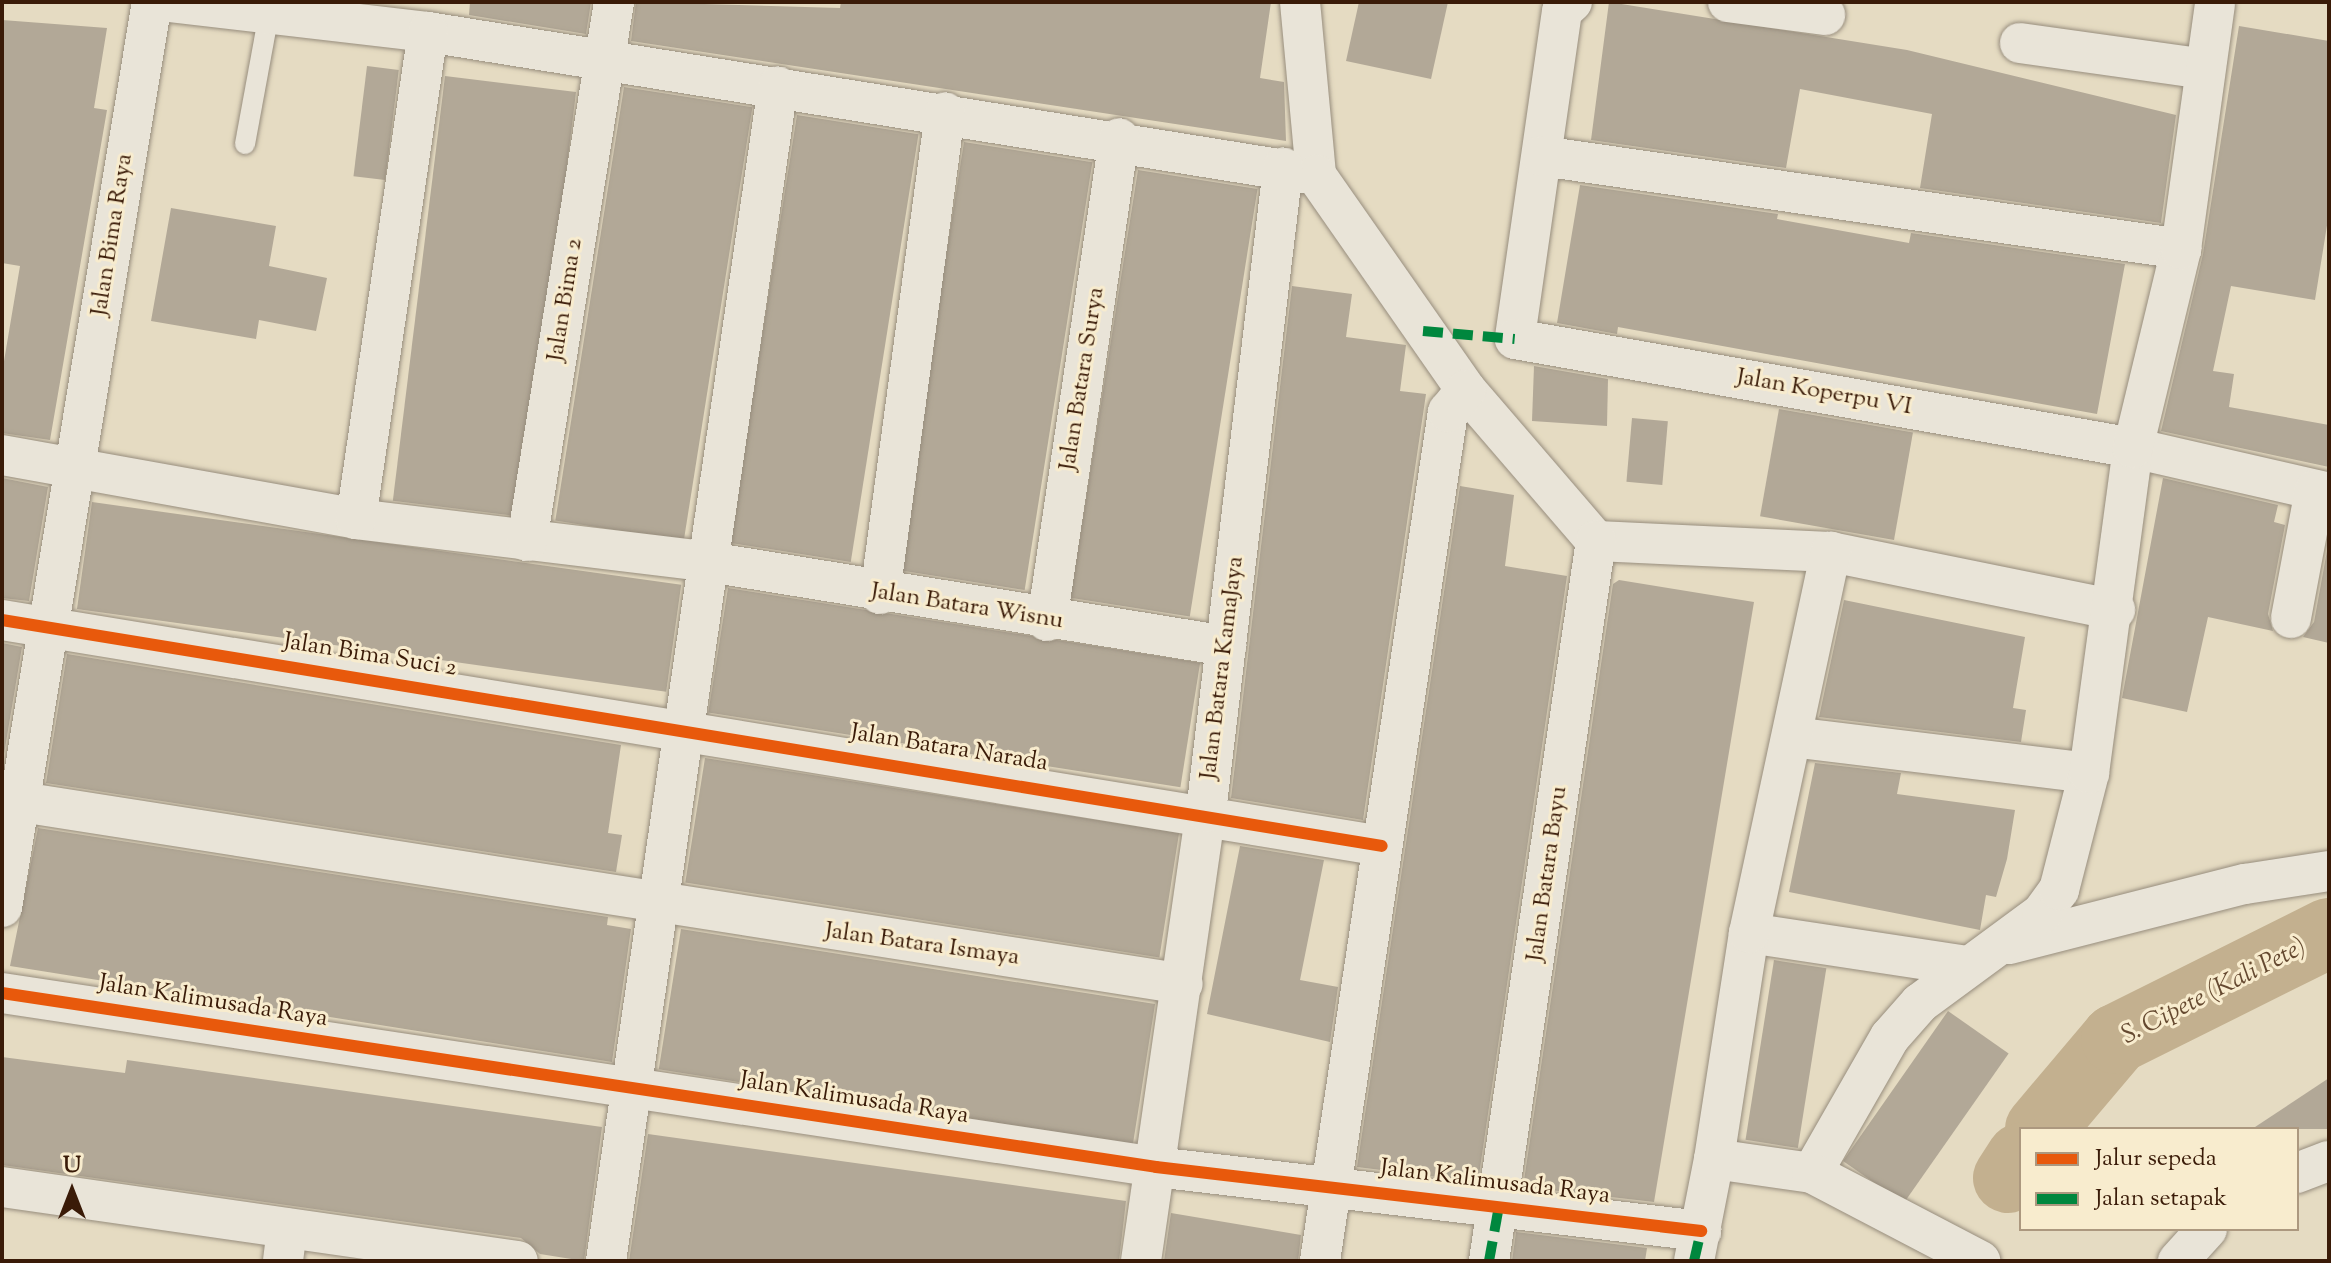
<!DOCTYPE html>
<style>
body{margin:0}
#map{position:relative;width:2331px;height:1263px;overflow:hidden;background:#e5dbc2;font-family:"Sorts Mill Goudy",serif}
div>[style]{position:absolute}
.river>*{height:70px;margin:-35px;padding:0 35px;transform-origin:35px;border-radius:35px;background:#c3b08f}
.building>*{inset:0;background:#b2a897;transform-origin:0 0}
.roads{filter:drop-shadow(0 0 2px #978d7d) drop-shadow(0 0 2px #978d7d)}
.service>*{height:20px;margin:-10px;padding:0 10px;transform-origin:10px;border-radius:10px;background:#e9e4d8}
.minor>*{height:40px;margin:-20px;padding:0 20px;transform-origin:20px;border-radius:20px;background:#e9e4d8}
.quiet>*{height:10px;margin-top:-5px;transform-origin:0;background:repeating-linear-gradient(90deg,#00873e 0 20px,transparent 0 30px)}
.cycleway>*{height:12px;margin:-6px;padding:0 6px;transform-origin:6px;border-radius:6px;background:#e8590c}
span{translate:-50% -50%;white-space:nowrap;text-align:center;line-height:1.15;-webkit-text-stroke:6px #f8ecce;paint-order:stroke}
.street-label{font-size:24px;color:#3a1b08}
.water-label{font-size:26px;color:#654930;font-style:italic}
.frame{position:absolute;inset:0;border:4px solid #3a1b08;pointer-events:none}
.legend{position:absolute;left:2019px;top:1127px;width:280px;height:104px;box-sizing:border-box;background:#f8ecce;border:2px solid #ac987f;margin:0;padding:10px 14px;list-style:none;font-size:24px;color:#3a1b08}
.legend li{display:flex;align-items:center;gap:16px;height:40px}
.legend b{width:40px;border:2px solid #ac987f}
.north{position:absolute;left:32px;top:1151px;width:80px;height:80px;-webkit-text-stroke:6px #f8ecce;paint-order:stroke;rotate:0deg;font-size:22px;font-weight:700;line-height:32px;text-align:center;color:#3a1b08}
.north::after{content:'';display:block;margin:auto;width:28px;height:36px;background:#3a1b08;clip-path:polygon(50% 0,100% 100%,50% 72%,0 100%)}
</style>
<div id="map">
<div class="river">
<div style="left:2040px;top:1129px;width:118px;rotate:-49.8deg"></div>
<div style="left:2116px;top:1039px;width:238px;rotate:-26.5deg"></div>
<div style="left:2008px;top:1178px;width:24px;rotate:-57deg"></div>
</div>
<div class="building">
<div style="clip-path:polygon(470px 2px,591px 2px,586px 34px,469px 15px)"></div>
<div style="clip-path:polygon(636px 2px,840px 8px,841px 2px,1271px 2px,1260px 78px,1284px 82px,1286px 141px,631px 41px)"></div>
<div style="clip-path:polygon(1359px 2px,1448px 2px,1431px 79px,1346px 61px)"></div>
<div style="clip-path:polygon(1609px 2px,1907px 50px,2176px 115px,2161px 223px,1920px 188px,1932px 114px,1800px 89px,1786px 168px,1591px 140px)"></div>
<div style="clip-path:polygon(2px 20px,107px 28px,94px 108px,107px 110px,50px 440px,2px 433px,2px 373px,20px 266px,2px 263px)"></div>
<div style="clip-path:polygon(2239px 26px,2329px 41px,2329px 213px,2315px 300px,2231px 286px,2213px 371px,2234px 374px,2229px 407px,2329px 425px,2329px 467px,2161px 431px,2203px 254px)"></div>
<div style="left:367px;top:66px;width:32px;height:111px;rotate:7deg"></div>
<div style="left:445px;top:76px;width:132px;height:428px;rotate:7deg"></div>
<div style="left:624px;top:87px;width:130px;height:439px;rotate:9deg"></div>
<div style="left:797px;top:115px;width:123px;height:433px;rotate:9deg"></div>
<div style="left:964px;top:142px;width:130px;height:433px;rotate:9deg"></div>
<div style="left:1138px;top:170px;width:121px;height:433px;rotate:9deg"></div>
<div style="clip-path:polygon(1580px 185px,1778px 214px,1777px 219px,1909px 243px,1911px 233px,2125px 264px,2097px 414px,1618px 327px,1617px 334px,1557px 323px)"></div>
<div style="clip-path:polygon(171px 208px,276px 226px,269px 266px,327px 278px,316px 331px,259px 320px,256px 339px,151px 321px)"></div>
<div style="clip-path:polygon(1292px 286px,1352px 294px,1346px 337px,1406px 345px,1400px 391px,1426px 394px,1363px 820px,1231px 798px)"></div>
<div style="clip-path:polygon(1534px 366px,1608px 379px,1607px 426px,1532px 421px)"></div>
<div style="left:1779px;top:409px;width:136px;height:109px;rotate:10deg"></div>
<div style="left:1632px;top:418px;width:36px;height:64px;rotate:5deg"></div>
<div style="clip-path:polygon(2px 478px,48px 487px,29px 601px,2px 598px)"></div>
<div style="clip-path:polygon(2163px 478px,2278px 505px,2274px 522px,2285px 525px,2268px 614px,2273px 631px,2208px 617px,2187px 712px,2122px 698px)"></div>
<div style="clip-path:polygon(1460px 486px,1514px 495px,1505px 566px,1567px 576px,1478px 1182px,1357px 1167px)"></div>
<div style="left:92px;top:502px;width:595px;height:108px;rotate:8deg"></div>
<div style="clip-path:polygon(2329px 540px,2329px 643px,2303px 637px,2314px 622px)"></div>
<div style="clip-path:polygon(1619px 580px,1754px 602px,1654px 1202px,1523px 1187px,1613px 584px)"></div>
<div style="left:728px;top:588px;width:478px;height:126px;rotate:9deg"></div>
<div style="clip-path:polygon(1844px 600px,2025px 637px,2013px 708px,2026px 710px,2021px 742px,1819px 717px)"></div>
<div style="clip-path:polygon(2px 643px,22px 647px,2px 766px)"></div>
<div style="clip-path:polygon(67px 654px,621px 745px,608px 833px,622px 835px,616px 872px,46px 783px)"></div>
<div style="left:705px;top:758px;width:480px;height:126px;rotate:9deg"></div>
<div style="clip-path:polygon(1815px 763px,1901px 773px,1897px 794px,2015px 810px,2007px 859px,1996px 897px,1986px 895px,1980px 930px,1789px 892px)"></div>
<div style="clip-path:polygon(38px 828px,608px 917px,607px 925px,631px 929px,612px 1062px,10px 966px)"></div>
<div style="clip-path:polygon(1240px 846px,1324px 860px,1300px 980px,1338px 987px,1330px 1042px,1207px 1014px)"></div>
<div style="left:681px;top:929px;width:480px;height:142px;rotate:9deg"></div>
<div style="left:1774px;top:960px;width:53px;height:182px;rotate:9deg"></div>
<div style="left:1948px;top:1011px;width:74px;height:183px;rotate:35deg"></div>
<div style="clip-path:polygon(2px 1057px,125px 1073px,127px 1060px,602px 1127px,584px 1261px,540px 1254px,521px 1238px,2px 1165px)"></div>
<div style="clip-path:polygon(2329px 1078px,2329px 1129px,2252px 1129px)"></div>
<div style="clip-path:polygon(648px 1134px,1126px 1201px,1119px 1261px,629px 1261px)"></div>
<div style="clip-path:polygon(1171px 1213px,1301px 1235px,1298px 1261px,1164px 1261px)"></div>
<div style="clip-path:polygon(1516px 1232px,1647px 1248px,1645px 1261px,1512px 1261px)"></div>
</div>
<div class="roads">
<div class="service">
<div style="left:245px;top:144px;width:133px;rotate:-79.6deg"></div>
</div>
<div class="minor">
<div style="left:169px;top:2px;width:261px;rotate:6.6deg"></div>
<div style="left:428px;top:32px;width:899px;rotate:9.15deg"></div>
<div style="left:1300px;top:2px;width:174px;rotate:84.7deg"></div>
<div style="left:1316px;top:175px;width:262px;rotate:55.1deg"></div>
<div style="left:1466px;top:390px;width:199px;rotate:49.3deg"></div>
<div style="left:1596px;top:541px;width:235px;rotate:2.7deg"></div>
<div style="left:1831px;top:552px;width:290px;rotate:11.5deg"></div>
<div style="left:1572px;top:2px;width:13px;rotate:138deg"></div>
<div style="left:1562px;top:11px;width:331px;rotate:98.2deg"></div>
<div style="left:1515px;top:339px;width:628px;rotate:10deg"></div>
<div style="left:2133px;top:448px;width:201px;rotate:12.9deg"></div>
<div style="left:1728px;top:2px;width:98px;rotate:7.6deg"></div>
<div style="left:2020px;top:43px;width:186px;rotate:8deg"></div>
<div style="left:1542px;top:156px;width:646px;rotate:8.28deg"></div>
<div style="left:2px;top:455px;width:360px;rotate:10.2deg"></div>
<div style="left:356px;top:519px;width:356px;rotate:6.9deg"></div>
<div style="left:709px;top:562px;width:524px;rotate:9.23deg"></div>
<div style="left:356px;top:519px;width:492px;rotate:-81.6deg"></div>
<div style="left:527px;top:541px;width:546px;rotate:-80.83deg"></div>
<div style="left:880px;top:594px;width:486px;rotate:-82.3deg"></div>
<div style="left:2291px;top:618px;width:130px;rotate:-79.4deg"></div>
<div style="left:2px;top:620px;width:1398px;rotate:9.3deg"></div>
<div style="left:1047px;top:621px;width:488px;rotate:-81.5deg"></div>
<div style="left:1792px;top:737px;width:299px;rotate:6.9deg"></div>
<div style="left:2px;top:799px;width:1195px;rotate:8.9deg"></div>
<div style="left:2px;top:907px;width:917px;rotate:-80.59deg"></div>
<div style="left:1749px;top:933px;width:219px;rotate:8.6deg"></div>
<div style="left:2009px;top:944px;width:244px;rotate:-14.3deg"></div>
<div style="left:2245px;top:884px;width:85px;rotate:-8.8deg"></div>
<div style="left:2px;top:993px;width:1167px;rotate:8.57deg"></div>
<div style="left:1156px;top:1167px;width:549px;rotate:6.7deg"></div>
<div style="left:1714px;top:1159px;width:229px;rotate:-81.2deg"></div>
<div style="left:1749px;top:933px;width:390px;rotate:-77.9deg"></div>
<div style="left:1812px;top:1173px;width:157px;rotate:-60.2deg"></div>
<div style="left:1890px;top:1037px;width:45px;rotate:-48.6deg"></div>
<div style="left:1920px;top:1003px;width:152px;rotate:-36.4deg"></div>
<div style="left:2042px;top:913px;width:29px;rotate:-54deg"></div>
<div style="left:2059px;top:890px;width:121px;rotate:-75.6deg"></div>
<div style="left:2089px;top:773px;width:328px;rotate:-82.3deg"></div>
<div style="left:2133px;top:448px;width:205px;rotate:-76.4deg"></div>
<div style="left:2181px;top:249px;width:246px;rotate:-82.1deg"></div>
<div style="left:2297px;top:1173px;width:34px;rotate:-21deg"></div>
<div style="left:2px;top:1187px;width:521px;rotate:8.16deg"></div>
<div style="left:283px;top:1261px;width:33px;rotate:-83deg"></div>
<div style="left:606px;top:1261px;width:1187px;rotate:-81.67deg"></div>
<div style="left:1141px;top:1261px;width:454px;rotate:-81.8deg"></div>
<div style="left:1206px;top:812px;width:649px;rotate:-83.18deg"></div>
<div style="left:1320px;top:1261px;width:859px;rotate:-81.43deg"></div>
<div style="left:1448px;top:412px;width:28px;rotate:-51deg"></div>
<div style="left:1489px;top:1261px;width:728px;rotate:-81.55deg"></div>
<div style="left:1694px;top:1261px;width:104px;rotate:-78.9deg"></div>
<div style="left:1714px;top:1159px;width:99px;rotate:8.1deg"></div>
<div style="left:1812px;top:1173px;width:190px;rotate:27.6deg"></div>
<div style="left:2178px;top:1261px;width:43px;rotate:-47.8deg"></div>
</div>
</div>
<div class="quiet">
<div style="left:1423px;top:331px;width:92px;rotate:5deg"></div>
<div style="left:1489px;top:1261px;width:56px;rotate:-79.7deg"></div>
<div style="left:1694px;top:1261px;width:31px;rotate:-77deg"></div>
</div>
<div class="cycleway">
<div style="left:2px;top:620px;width:1398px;rotate:9.3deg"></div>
<div style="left:2px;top:993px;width:1167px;rotate:8.57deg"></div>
<div style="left:1156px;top:1167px;width:549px;rotate:6.7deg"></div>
</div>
<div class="street-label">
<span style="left:113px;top:235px;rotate:-81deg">Jalan Bima Raya</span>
<span style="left:566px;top:300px;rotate:-81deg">Jalan Bima 2</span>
<span style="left:1083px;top:379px;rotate:-81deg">Jalan Batara Surya</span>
<span style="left:1824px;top:393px;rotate:10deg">Jalan Koperpu VI</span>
<span style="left:967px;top:607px;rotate:9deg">Jalan Batara Wisnu</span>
<span style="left:370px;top:656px;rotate:9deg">Jalan Bima Suci 2</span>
<span style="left:1223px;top:668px;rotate:-83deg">Jalan Batara KamaJaya</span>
<span style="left:949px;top:749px;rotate:9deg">Jalan Batara Narada</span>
<span style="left:1548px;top:874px;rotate:-82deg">Jalan Batara Bayu</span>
<span style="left:922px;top:945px;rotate:8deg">Jalan Batara Ismaya</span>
<span style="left:213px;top:1002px;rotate:9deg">Jalan Kalimusada Raya</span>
<span style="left:854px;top:1099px;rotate:9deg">Jalan Kalimusada Raya</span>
<span style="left:1495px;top:1183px;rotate:7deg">Jalan Kalimusada Raya</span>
</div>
<div class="water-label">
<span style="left:2214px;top:992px;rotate:-27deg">S. Cipete (Kali Pete)</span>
</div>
<div class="frame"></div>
<ul class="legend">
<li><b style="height:10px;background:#e8590c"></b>Jalur sepeda</li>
<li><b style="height:10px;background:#00873e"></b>Jalan setapak</li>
</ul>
<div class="north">U</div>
</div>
